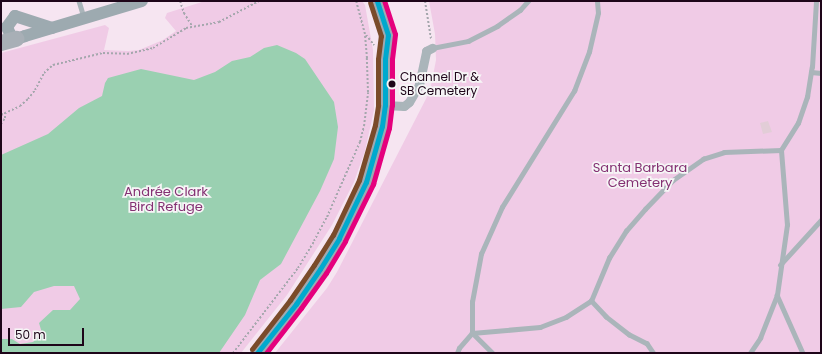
<!DOCTYPE html>
<meta charset="utf-8">
<style>
body{margin:0}
#map{position:relative;width:822px;height:354px;overflow:hidden;background:#f6e5f1;font-family:Poppins,sans-serif}
div>[style]{position:absolute}
.green>*{inset:0;background:#f0cbe6}
.water>*{inset:0;background:#9ad0b1}
.building>*{inset:0;background:#e2cdd7}
.path>*{height:2px;margin-top:-1px;transform-origin:0;background:repeating-linear-gradient(90deg,#a5a7ad 0 2px,transparent 0 4px)}
.lane>*{height:4.5px;margin:-2.25px;padding:0 2.25px;transform-origin:2.25px;border-radius:2.25px;background:#aab5ba}
.street>*{height:9px;margin:-4.5px;padding:0 4.5px;transform-origin:4.5px;border-radius:4.5px;background:#aab5ba}
.secondary>*{height:12px;margin:-6px;padding:0 6px;transform-origin:6px;border-radius:6px;background:#9daab0}
.primary>*{height:14px;margin:-7px;padding:0 7px;transform-origin:7px;border-radius:7px;background:#9eaab2}
.highway>*{height:16px;margin:-8px;padding:0 8px;transform-origin:8px;border-radius:8px;background:#a8afb6}
.bus-1>*{height:5px;margin:-2.5px;padding:0 2.5px;transform-origin:2.5px;border-radius:2.5px;background:#00a9ce}
.bus-2>*{height:5px;margin:-2.5px;padding:0 2.5px;transform-origin:2.5px;border-radius:2.5px;background:#e5007d}
.bus-3>*{height:5px;margin:-2.5px;padding:0 2.5px;transform-origin:2.5px;border-radius:2.5px;background:#7a4b2a}
.dots>*{width:11px;height:11px;translate:-50% -50%;box-sizing:border-box;border:2px solid #f6f6f6;border-radius:50%}
span{translate:-50% -50%;white-space:nowrap;text-align:center;line-height:1.15;-webkit-text-stroke:3.5px #f6f6f6;paint-order:stroke}
.bus-label{font-size:12px;color:#1e0519}
.left{translate:0 -50%;text-align:left}
.park-label{font-size:13px;color:#843173}
.frame{position:absolute;inset:0;border:2px solid #1e0519;pointer-events:none}
.scale{position:absolute;left:8px;top:328px;width:76px;height:18px;box-sizing:border-box;border:2px solid #1e0519;border-top:0;padding-left:5px;font-size:12px;line-height:14px;white-space:nowrap;color:#1e0519;-webkit-text-stroke:3px #f6f6f6;paint-order:stroke}
</style>
<div id="map">
<div class="green">
<div style="clip-path:polygon(205px 1px,362px 1px,365px 5px,373px 50px,374px 110px,365px 151px,354px 182px,332px 225px,287px 295px,241px 353px,1px 353px,1px 53px,105px 25px,109px 28px,104px 50px,128px 51px,139px 50px,163px 40px,176px 31px,165px 18px,167px 13px)"></div>
<div style="clip-path:polygon(429px 1px,821px 1px,821px 353px,275px 353px,327px 288px,337px 272px,430px 91px,436px 60px,435px 34px)"></div>
</div>
<div class="water">
<div style="clip-path:polygon(277px 45px,296px 53px,305px 59px,334px 102px,338px 127px,334px 159px,320px 191px,281px 264px,260px 280px,245px 315px,219px 353px,1px 353px,1px 339px,12px 339px,20px 344px,33px 342px,42px 333px,39px 323px,53px 310px,70px 310px,80px 299px,74px 286px,54px 286px,34px 292px,21px 307px,1px 309px,1px 155px,48px 134px,79px 108px,102px 96px,105px 83px,108px 78px,141px 69px,194px 80px,215px 72px,232px 61px,250px 57px,264px 48px)"></div>
</div>
<div class="building">
<div style="clip-path:polygon(768px 121px,772px 132px,763px 134px,760px 123px)"></div>
</div>
<div class="path">
<div style="left:180px;top:1px;width:13px;rotate:72deg"></div>
<div style="left:184px;top:13px;width:15px;rotate:58deg"></div>
<div style="left:425px;top:1px;width:38px;rotate:81deg"></div>
<div style="left:366px;top:35px;width:13px;rotate:51deg"></div>
<div style="left:1px;top:115px;width:21px;rotate:-25deg"></div>
<div style="left:20px;top:106px;width:11px;rotate:-41deg"></div>
<div style="left:28px;top:99px;width:11px;rotate:-52deg"></div>
<div style="left:35px;top:90px;width:19px;rotate:-62deg"></div>
<div style="left:44px;top:73px;width:12px;rotate:-42deg"></div>
<div style="left:53px;top:65px;width:51px;rotate:-13.5deg"></div>
<div style="left:103px;top:53px;width:24px;rotate:2deg"></div>
<div style="left:127px;top:54px;width:27px;rotate:-13deg"></div>
<div style="left:153px;top:48px;width:39px;rotate:-31deg"></div>
<div style="left:186px;top:28px;width:34px;rotate:-10deg"></div>
<div style="left:219px;top:22px;width:45px;rotate:-27.7deg"></div>
<div style="left:1px;top:124px;width:7px;rotate:-56deg"></div>
<div style="left:5px;top:118px;width:5px;rotate:-90deg"></div>
<div style="left:233px;top:353px;width:107px;rotate:-52.6deg"></div>
<div style="left:298px;top:268px;width:31px;rotate:-59deg"></div>
<div style="left:314px;top:241px;width:27px;rotate:-62deg"></div>
<div style="left:327px;top:217px;width:82px;rotate:-66.3deg"></div>
<div style="left:360px;top:142px;width:16px;rotate:-76deg"></div>
<div style="left:364px;top:126px;width:34px;rotate:-83deg"></div>
<div style="left:368px;top:92px;width:34px;rotate:-92deg"></div>
<div style="left:367px;top:58px;width:24px;rotate:-95deg"></div>
<div style="left:365px;top:34px;width:34px;rotate:-105deg"></div>
</div>
<div class="lane">
<div style="left:79px;top:1px;width:17px;rotate:73deg"></div>
<div style="left:432px;top:48px;width:37px;rotate:-11deg"></div>
<div style="left:468px;top:41px;width:33px;rotate:-27deg"></div>
<div style="left:497px;top:26px;width:28px;rotate:-35deg"></div>
<div style="left:520px;top:10px;width:12px;rotate:-48deg"></div>
<div style="left:811px;top:72px;width:10px;rotate:6deg"></div>
<div style="left:780px;top:265px;width:61px;rotate:-47.7deg"></div>
<div style="left:777px;top:295px;width:64px;rotate:65.9deg"></div>
<div style="left:457px;top:353px;width:5px;rotate:-68deg"></div>
<div style="left:459px;top:348px;width:20px;rotate:-49deg"></div>
<div style="left:472px;top:333px;width:31px;rotate:-90deg"></div>
<div style="left:472px;top:302px;width:49px;rotate:-79.4deg"></div>
<div style="left:481px;top:254px;width:51px;rotate:-65.9deg"></div>
<div style="left:502px;top:207px;width:137px;rotate:-58.2deg"></div>
<div style="left:574px;top:91px;width:42px;rotate:-69deg"></div>
<div style="left:589px;top:52px;width:40px;rotate:-77deg"></div>
<div style="left:598px;top:13px;width:12px;rotate:-95deg"></div>
<div style="left:492px;top:353px;width:28px;rotate:-135deg"></div>
<div style="left:472px;top:333px;width:68px;rotate:-5deg"></div>
<div style="left:540px;top:327px;width:28px;rotate:-21deg"></div>
<div style="left:566px;top:317px;width:30px;rotate:-33deg"></div>
<div style="left:653px;top:353px;width:11px;rotate:-124deg"></div>
<div style="left:647px;top:344px;width:20px;rotate:-153deg"></div>
<div style="left:629px;top:335px;width:29px;rotate:-142deg"></div>
<div style="left:606px;top:317px;width:22px;rotate:-133deg"></div>
<div style="left:591px;top:301px;width:47px;rotate:-67.3deg"></div>
<div style="left:609px;top:258px;width:32px;rotate:-58deg"></div>
<div style="left:626px;top:231px;width:29px;rotate:-49deg"></div>
<div style="left:645px;top:209px;width:40px;rotate:-46deg"></div>
<div style="left:673px;top:180px;width:37px;rotate:-35deg"></div>
<div style="left:703px;top:159px;width:22px;rotate:-18deg"></div>
<div style="left:724px;top:152px;width:57px;rotate:-2deg"></div>
<div style="left:750px;top:353px;width:18px;rotate:-56deg"></div>
<div style="left:760px;top:338px;width:46px;rotate:-68.4deg"></div>
<div style="left:777px;top:295px;width:71px;rotate:-81.9deg"></div>
<div style="left:787px;top:225px;width:75px;rotate:-94.6deg"></div>
<div style="left:781px;top:150px;width:32px;rotate:-58deg"></div>
<div style="left:798px;top:123px;width:28px;rotate:-71deg"></div>
<div style="left:807px;top:97px;width:30px;rotate:-81deg"></div>
<div style="left:812px;top:67px;width:66px;rotate:-86.5deg"></div>
</div>
<div class="street">
<div style="left:385px;top:105px;width:19px;rotate:3deg"></div>
<div style="left:404px;top:106px;width:6px;rotate:-39deg"></div>
<div style="left:409px;top:102px;width:20px;rotate:-60deg"></div>
<div style="left:419px;top:85px;width:35px;rotate:-78deg"></div>
<div style="left:426px;top:51px;width:7px;rotate:-27deg"></div>
</div>
<div class="secondary">
<div style="left:52px;top:28px;width:39px;rotate:-162deg"></div>
<div style="left:15px;top:16px;width:14px;rotate:126deg"></div>
<div style="left:7px;top:27px;width:8px;rotate:67deg"></div>
<div style="left:10px;top:34px;width:8px;rotate:40deg"></div>
<div style="left:16px;top:39px;width:9px;rotate:-18deg"></div>
<div style="left:25px;top:36px;width:122px;rotate:-16.7deg"></div>
</div>
<div class="primary">
<div style="left:257px;top:353px;width:63px;rotate:-51.5deg"></div>
<div style="left:296px;top:304px;width:42px;rotate:-55.6deg"></div>
<div style="left:320px;top:269px;width:36px;rotate:-58deg"></div>
<div style="left:339px;top:238px;width:62px;rotate:-64.3deg"></div>
<div style="left:366px;top:182px;width:58px;rotate:-74.1deg"></div>
<div style="left:382px;top:126px;width:21px;rotate:-82deg"></div>
<div style="left:385px;top:105px;width:46px;rotate:-90deg"></div>
<div style="left:385px;top:59px;width:24px;rotate:-83deg"></div>
<div style="left:388px;top:35px;width:36px;rotate:-108deg"></div>
</div>
<div class="highway">
<div style="left:1px;top:43px;width:16px;rotate:-15deg"></div>
</div>
<div class="bus-1">
<div style="left:257px;top:353px;width:63px;rotate:-51.5deg"></div>
<div style="left:296px;top:304px;width:42px;rotate:-55.6deg"></div>
<div style="left:320px;top:269px;width:36px;rotate:-58deg"></div>
<div style="left:339px;top:238px;width:62px;rotate:-64.3deg"></div>
<div style="left:366px;top:182px;width:58px;rotate:-74.1deg"></div>
<div style="left:382px;top:126px;width:21px;rotate:-82deg"></div>
<div style="left:385px;top:105px;width:46px;rotate:-90deg"></div>
<div style="left:385px;top:59px;width:24px;rotate:-83deg"></div>
<div style="left:388px;top:35px;width:36px;rotate:-108deg"></div>
</div>
<div class="bus-2">
<div style="left:266px;top:353px;width:57px;rotate:-52.1deg"></div>
<div style="left:301px;top:308px;width:43px;rotate:-54.5deg"></div>
<div style="left:326px;top:273px;width:37px;rotate:-59deg"></div>
<div style="left:345px;top:241px;width:64px;rotate:-63.8deg"></div>
<div style="left:373px;top:184px;width:58px;rotate:-74.1deg"></div>
<div style="left:389px;top:128px;width:23px;rotate:-83deg"></div>
<div style="left:392px;top:105px;width:46px;rotate:-90deg"></div>
<div style="left:392px;top:59px;width:25px;rotate:-83deg"></div>
<div style="left:395px;top:34px;width:35px;rotate:-108deg"></div>
</div>
<div class="bus-3">
<div style="left:252px;top:349px;width:62px;rotate:-52.2deg"></div>
<div style="left:290px;top:300px;width:42px;rotate:-55.6deg"></div>
<div style="left:314px;top:265px;width:36px;rotate:-58deg"></div>
<div style="left:333px;top:235px;width:61px;rotate:-64.7deg"></div>
<div style="left:359px;top:180px;width:57px;rotate:-73.8deg"></div>
<div style="left:375px;top:125px;width:20px;rotate:-81deg"></div>
<div style="left:378px;top:105px;width:46px;rotate:-90deg"></div>
<div style="left:378px;top:59px;width:23px;rotate:-83deg"></div>
<div style="left:381px;top:36px;width:35px;rotate:-108deg"></div>
</div>
<div class="dots">
<div style="left:392px;top:84px;background:#1e0519"></div>
</div>
<div class="bus-label">
<span class="left" style="left:400px;top:84px">Channel Dr &amp;<br>SB Cemetery</span>
</div>
<div class="park-label">
<span style="left:640px;top:176px">Santa Barbara<br>Cemetery</span>
<span style="left:166px;top:200px">Andrée Clark<br>Bird Refuge</span>
</div>
<div class="frame"></div>
<div class="scale">50 m</div>
</div>
